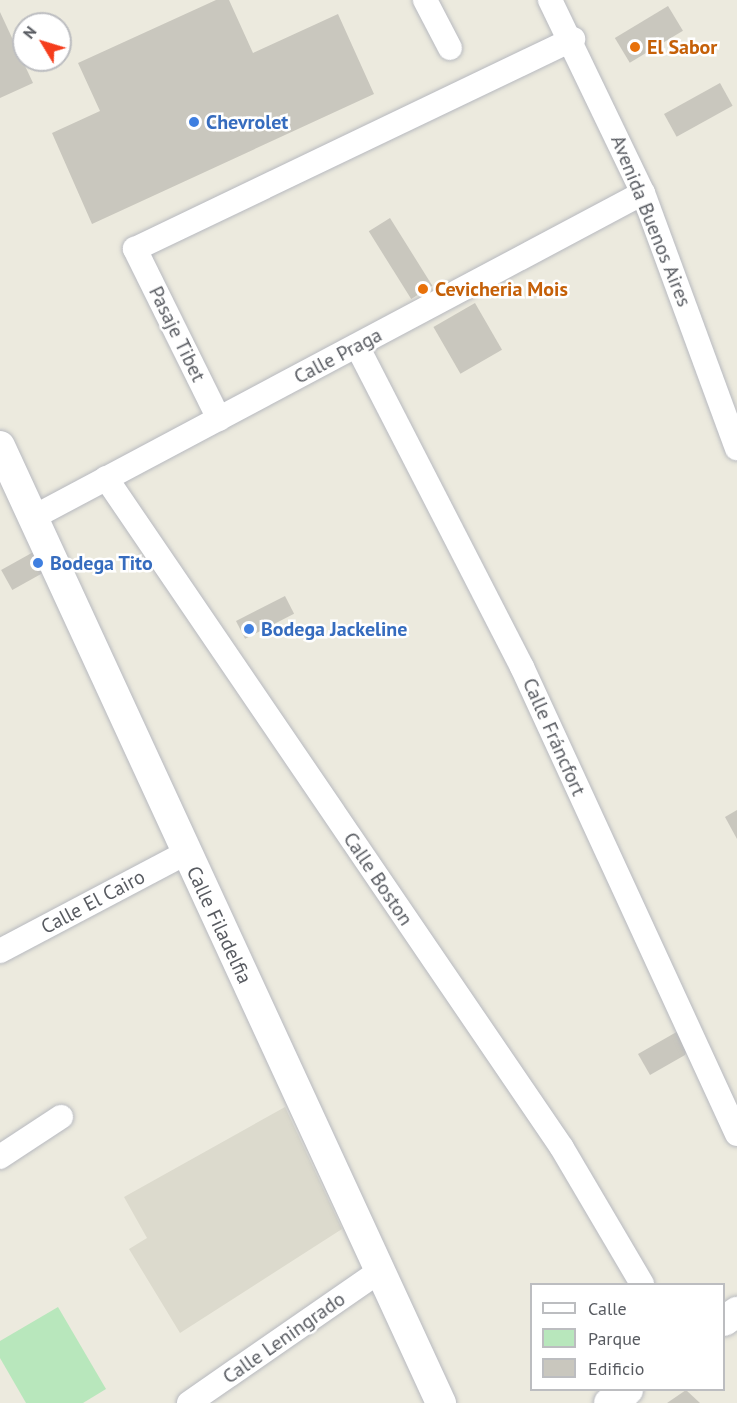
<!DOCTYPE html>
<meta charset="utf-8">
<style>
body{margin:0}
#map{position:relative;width:737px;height:1403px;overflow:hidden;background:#eceade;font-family:"PT Sans",sans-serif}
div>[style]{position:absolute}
.education>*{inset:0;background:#dcdacd}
.green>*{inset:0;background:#b8e7bc}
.building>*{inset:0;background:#c9c7be;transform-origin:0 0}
.roads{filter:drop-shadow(0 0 2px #b7b9bf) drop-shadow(0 0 2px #b7b9bf)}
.minor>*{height:24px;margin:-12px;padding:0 12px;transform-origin:12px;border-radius:12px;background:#fff}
.tertiary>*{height:30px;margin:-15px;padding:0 15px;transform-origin:15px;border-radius:15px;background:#fff}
.dots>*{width:16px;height:16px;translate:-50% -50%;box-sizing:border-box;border:3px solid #fff;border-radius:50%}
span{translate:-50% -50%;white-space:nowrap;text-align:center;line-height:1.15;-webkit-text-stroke:5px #fff;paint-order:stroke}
.food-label{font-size:20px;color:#c56008;font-weight:700}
.left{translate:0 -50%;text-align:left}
.shop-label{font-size:20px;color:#366cbe;font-weight:700}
.street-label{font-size:20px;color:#585b61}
.legend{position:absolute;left:530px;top:1283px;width:195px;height:108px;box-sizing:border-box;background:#fff;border:2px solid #bcbdc0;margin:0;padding:8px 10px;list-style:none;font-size:18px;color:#585b61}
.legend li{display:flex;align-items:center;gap:12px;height:30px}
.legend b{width:30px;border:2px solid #bcbdc0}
.north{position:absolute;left:12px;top:12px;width:60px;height:60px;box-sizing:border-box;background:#fff;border:2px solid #bcbdc0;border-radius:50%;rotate:308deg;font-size:16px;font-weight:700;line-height:24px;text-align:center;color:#585b61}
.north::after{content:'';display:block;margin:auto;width:21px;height:27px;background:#f53d1c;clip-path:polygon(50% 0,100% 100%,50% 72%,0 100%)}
</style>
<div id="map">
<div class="education">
<div style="clip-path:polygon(285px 1107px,342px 1229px,180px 1333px,129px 1249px,147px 1238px,124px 1197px)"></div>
</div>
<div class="green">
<div style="clip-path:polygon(58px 1307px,106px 1389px,83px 1403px,26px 1403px,0 1358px,0 1341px)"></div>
</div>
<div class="building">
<div style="clip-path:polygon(216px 0,229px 0,253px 53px,338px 14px,374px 94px,92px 224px,52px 133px,100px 111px,78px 63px)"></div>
<div style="left:668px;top:6px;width:29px;height:62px;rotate:59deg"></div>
<div style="clip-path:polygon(0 12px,33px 83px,0 98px)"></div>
<div style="left:720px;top:83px;width:26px;height:64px;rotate:61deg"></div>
<div style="left:390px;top:218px;width:80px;height:25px;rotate:58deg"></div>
<div style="left:475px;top:303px;width:54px;height:48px;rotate:60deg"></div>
<div style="left:37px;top:550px;width:23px;height:41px;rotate:61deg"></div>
<div style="left:285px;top:596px;width:20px;height:55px;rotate:63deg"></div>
<div style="clip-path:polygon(737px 810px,737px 839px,725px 817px)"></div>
<div style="clip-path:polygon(680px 1030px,689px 1045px,685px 1055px,650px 1075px,638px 1054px)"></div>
<div style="clip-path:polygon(686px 1390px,700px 1403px,667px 1403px)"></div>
</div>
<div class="roads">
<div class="minor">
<div style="left:425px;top:0;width:54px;rotate:62.5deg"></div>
<div style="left:550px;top:0;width:214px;rotate:64.3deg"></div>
<div style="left:643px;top:193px;width:272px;rotate:69.8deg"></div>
<div style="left:357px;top:346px;width:361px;rotate:62.8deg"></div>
<div style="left:522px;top:667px;width:514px;rotate:65.28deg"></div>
<div style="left:219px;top:419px;width:190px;rotate:-116.3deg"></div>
<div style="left:135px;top:249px;width:486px;rotate:-25.6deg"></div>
<div style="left:106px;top:478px;width:810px;rotate:55.76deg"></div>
<div style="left:562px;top:1148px;width:158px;rotate:59.5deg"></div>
<div style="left:32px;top:518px;width:692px;rotate:-28.01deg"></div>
<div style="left:0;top:951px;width:210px;rotate:-27.8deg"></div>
<div style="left:0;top:1157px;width:73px;rotate:-33.3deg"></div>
<div style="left:189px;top:1403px;width:230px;rotate:-34.7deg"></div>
</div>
<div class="tertiary">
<div style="left:0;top:446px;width:1054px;rotate:65.26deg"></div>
<div style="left:724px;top:1321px;width:16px;rotate:-35deg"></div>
<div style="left:609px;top:1403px;width:23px;rotate:-34deg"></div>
</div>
</div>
<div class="dots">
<div style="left:635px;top:47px;background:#e8710a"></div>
<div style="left:194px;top:122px;background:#3f7fe0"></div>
<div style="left:423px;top:289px;background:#e8710a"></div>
<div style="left:38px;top:563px;background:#3f7fe0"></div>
<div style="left:249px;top:629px;background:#3f7fe0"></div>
</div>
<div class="food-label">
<span class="left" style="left:647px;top:47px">El Sabor</span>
<span class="left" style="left:435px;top:289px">Cevicheria Mois</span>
</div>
<div class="shop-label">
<span class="left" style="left:206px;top:122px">Chevrolet</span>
<span class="left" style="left:50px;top:563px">Bodega Tito</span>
<span class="left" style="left:261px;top:629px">Bodega Jackeline</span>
</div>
<div class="street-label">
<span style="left:651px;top:221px;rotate:68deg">Avenida Buenos Aires</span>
<span style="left:177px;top:334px;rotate:64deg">Pasaje Tibet</span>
<span style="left:338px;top:356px;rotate:-28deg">Calle Praga</span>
<span style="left:554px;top:737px;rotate:66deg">Calle Fráncfort</span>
<span style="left:378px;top:879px;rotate:56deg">Calle Boston</span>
<span style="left:93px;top:902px;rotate:-28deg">Calle El Cairo</span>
<span style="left:219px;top:925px;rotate:65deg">Calle Filadelfia</span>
<span style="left:284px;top:1338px;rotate:-35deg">Calle Leningrado</span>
</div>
<ul class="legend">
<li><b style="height:8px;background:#fff"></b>Calle</li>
<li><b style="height:16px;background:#b8e7bc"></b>Parque</li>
<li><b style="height:16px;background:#c9c7be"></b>Edificio</li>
</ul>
<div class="north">N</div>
</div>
